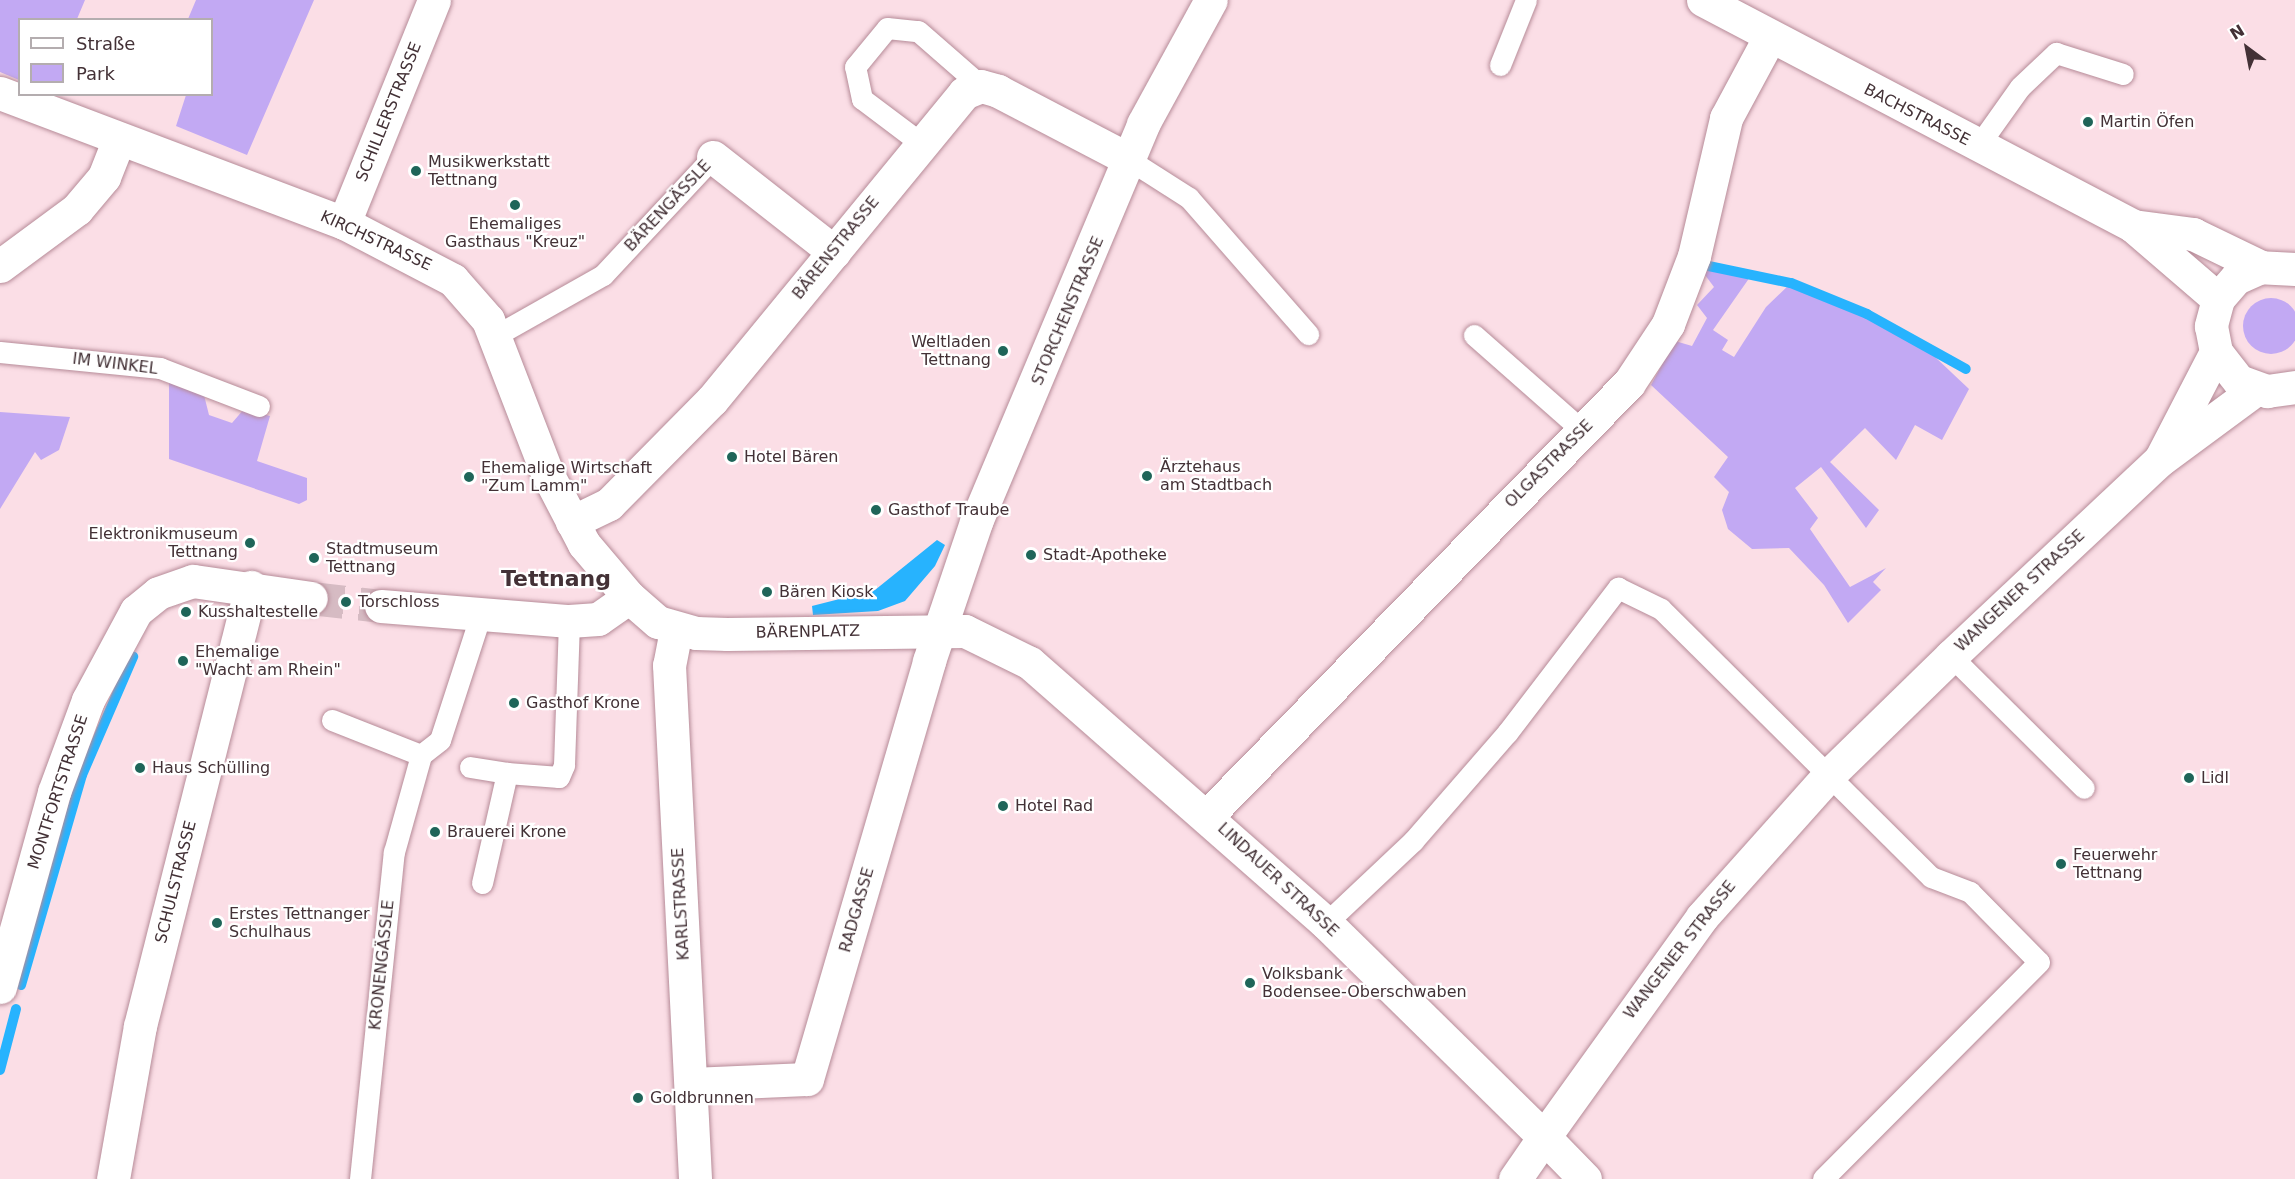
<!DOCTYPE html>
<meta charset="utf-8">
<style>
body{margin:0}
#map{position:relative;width:2295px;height:1179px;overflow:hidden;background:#fbdee6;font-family:"DejaVu Sans",sans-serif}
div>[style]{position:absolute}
.green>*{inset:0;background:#c2a9f3}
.round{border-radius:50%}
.water>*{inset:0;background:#27b3fe}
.stream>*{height:10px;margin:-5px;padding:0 5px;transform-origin:5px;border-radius:5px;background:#27b3fe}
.minor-tunnel>*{height:33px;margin-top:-16.5px;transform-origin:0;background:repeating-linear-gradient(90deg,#d6bbc3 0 33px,transparent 0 49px)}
.roads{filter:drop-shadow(0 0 2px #b68b98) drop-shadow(0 0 2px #b68b98)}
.service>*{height:21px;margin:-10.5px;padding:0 10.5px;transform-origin:10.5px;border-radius:10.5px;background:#fff}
.minor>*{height:33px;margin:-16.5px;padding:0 16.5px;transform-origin:16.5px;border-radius:16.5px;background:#fff}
.tertiary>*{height:33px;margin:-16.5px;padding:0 16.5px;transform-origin:16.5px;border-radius:16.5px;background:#fff}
.secondary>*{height:33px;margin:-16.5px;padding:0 16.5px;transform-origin:16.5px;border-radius:16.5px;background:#fff}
.dots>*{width:16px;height:16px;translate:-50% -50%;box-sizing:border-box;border:3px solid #fff;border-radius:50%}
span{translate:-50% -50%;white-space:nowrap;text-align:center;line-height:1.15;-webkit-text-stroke:4.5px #fff;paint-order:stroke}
.street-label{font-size:16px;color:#433136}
.poi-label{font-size:16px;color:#433136}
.left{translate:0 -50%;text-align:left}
.right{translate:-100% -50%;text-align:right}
.district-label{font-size:22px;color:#433136;font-weight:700}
.legend{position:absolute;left:18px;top:18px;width:195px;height:78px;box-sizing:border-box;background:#fff;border:2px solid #b4adaf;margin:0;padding:8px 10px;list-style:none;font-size:18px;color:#433136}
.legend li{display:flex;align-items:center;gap:12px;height:30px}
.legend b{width:30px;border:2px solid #b4adaf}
.north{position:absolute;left:2217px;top:18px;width:60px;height:60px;-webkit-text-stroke:4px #fff;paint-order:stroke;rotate:328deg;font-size:16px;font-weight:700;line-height:24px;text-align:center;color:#433136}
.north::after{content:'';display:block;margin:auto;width:21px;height:27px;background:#433136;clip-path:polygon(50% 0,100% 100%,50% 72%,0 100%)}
</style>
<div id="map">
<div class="green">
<div style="clip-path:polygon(0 0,85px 0,77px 19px,20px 20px,19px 80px,0 72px)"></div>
<div style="clip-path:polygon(196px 0,314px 0,247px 155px,176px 126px,186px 95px,212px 94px,212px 20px,188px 19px)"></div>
<div style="clip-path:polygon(1696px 263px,1750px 277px,1713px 330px,1728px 340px,1722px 350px,1734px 357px,1766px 307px,1791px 283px,1867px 314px,1934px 356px,1969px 389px,1942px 440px,1915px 425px,1896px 460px,1865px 428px,1830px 462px,1879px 510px,1866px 528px,1821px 467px,1795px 488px,1818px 518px,1810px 529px,1850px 587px,1886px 568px,1873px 582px,1881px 590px,1848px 623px,1824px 585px,1789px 548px,1752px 549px,1728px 529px,1722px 510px,1729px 492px,1714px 477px,1728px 457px,1651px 385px,1675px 341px,1692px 346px,1707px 318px,1697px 305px,1714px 287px)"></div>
<div class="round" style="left:2243px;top:298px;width:56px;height:56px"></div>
<div style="clip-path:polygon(169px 381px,203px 391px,209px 415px,232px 423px,244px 409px,270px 416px,257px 461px,307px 478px,307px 500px,299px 504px,169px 459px)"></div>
<div style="clip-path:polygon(0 412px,70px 417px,59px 450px,41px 460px,35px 452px,0 509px)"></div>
</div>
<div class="water">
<div style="clip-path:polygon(937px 540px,945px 545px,935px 566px,905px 601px,878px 611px,813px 615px,812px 606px,875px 590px)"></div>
</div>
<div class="stream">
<div style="left:1699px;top:264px;width:94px;rotate:11.7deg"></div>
<div style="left:1791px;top:283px;width:82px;rotate:22.2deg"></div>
<div style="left:1867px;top:314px;width:113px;rotate:29.1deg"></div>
<div style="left:21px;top:985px;width:219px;rotate:-73.8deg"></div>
<div style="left:82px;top:775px;width:129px;rotate:-66.6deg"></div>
<div style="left:0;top:1070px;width:63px;rotate:-75.3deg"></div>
</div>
<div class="minor-tunnel">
<div style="left:311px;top:598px;width:70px;rotate:6.5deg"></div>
</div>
<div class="roads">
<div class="service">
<div style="left:1500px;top:65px;width:70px;rotate:-68.2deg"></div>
<div style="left:922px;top:144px;width:75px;rotate:-143.1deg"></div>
<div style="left:862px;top:99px;width:33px;rotate:-102deg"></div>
<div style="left:855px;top:67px;width:50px;rotate:-50.6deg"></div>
<div style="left:887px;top:28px;width:31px;rotate:6deg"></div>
<div style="left:918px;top:31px;width:84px;rotate:41.1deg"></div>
<div style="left:1978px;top:146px;width:72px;rotate:-54.6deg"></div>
<div style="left:2020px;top:87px;width:50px;rotate:-43.4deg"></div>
<div style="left:2056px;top:53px;width:70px;rotate:17.4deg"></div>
<div style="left:1128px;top:159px;width:72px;rotate:32.6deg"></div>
<div style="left:1189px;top:198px;width:181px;rotate:48.8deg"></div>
<div style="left:1474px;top:335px;width:145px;rotate:41.4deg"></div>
<div style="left:495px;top:336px;width:124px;rotate:-29.5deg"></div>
<div style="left:603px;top:275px;width:161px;rotate:-47deg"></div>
<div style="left:0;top:352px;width:161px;rotate:5.7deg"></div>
<div style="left:160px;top:368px;width:106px;rotate:21deg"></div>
<div style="left:1951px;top:656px;width:187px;rotate:44.8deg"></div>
<div style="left:332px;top:720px;width:96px;rotate:21.5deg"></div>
<div style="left:421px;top:755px;width:24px;rotate:-38deg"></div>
<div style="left:440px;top:740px;width:129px;rotate:-72deg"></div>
<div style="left:470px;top:767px;width:37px;rotate:9deg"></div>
<div style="left:482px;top:883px;width:113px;rotate:-77.2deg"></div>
<div style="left:507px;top:773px;width:52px;rotate:4.4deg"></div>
<div style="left:559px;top:777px;width:13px;rotate:-67deg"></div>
<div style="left:564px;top:765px;width:144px;rotate:-88deg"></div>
<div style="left:1326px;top:923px;width:120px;rotate:-43.3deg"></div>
<div style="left:1413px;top:841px;width:143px;rotate:-49deg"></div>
<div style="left:1507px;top:733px;width:183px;rotate:-52.6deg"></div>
<div style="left:1618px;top:588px;width:48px;rotate:26deg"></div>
<div style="left:1661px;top:609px;width:380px;rotate:44.8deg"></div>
<div style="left:1931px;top:877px;width:42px;rotate:21deg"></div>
<div style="left:1970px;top:892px;width:98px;rotate:45.4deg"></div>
<div style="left:2039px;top:962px;width:306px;rotate:134.9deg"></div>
<div style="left:360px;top:1179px;width:329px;rotate:-84.1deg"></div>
<div style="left:394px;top:852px;width:101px;rotate:-74.4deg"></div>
</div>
<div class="minor">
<div style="left:713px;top:157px;width:154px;rotate:38.1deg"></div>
<div style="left:344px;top:223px;width:240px;rotate:-68deg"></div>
<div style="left:0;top:266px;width:96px;rotate:-36.5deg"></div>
<div style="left:77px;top:209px;width:42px;rotate:-49.8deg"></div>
<div style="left:104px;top:177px;width:41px;rotate:-68.5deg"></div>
<div style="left:572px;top:522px;width:41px;rotate:-25.9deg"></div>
<div style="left:609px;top:504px;width:146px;rotate:-45.3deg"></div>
<div style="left:712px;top:400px;width:397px;rotate:-50.6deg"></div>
<div style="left:964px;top:93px;width:18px;rotate:-22deg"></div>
<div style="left:981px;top:86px;width:18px;rotate:16deg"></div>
<div style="left:998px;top:91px;width:147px;rotate:27.6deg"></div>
<div style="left:381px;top:606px;width:189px;rotate:4.6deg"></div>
<div style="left:569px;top:621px;width:29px;rotate:-4deg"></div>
<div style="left:598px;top:619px;width:38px;rotate:-35deg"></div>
<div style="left:676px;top:630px;width:36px;rotate:101deg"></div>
<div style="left:669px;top:665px;width:515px;rotate:87.1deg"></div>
<div style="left:1208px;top:815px;width:603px;rotate:-45.74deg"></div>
<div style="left:1629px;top:383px;width:71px;rotate:-56.5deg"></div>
<div style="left:1668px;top:324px;width:73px;rotate:-69.1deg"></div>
<div style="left:1694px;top:256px;width:142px;rotate:-76.9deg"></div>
<div style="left:1726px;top:118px;width:91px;rotate:-61.7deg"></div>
<div style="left:0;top:987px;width:202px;rotate:-74.5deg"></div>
<div style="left:54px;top:792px;width:98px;rotate:-69.7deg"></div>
<div style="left:88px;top:700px;width:101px;rotate:-61.7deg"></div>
<div style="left:136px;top:611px;width:28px;rotate:-39deg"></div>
<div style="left:158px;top:593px;width:37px;rotate:-19deg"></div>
<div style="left:193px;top:581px;width:119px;rotate:8.2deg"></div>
<div style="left:691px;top:1084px;width:116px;rotate:-2.5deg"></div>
<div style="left:807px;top:1079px;width:435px;rotate:-73.7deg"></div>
<div style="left:929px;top:661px;width:147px;rotate:-71.3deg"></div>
<div style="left:976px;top:522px;width:432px;rotate:-67.2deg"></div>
<div style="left:1143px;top:124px;width:141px;rotate:-61.3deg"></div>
<div style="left:113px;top:1179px;width:155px;rotate:-80deg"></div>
<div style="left:140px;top:1026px;width:453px;rotate:-75.8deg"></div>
<div style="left:1515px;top:1179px;width:51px;rotate:-55.4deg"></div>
</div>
<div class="tertiary">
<div style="left:0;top:93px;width:368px;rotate:20.7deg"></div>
<div style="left:344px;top:223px;width:123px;rotate:27.6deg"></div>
<div style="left:453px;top:280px;width:53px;rotate:48.8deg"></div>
<div style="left:488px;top:320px;width:164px;rotate:68.9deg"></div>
<div style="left:547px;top:473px;width:80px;rotate:62.5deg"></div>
<div style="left:584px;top:544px;width:70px;rotate:49.7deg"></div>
<div style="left:629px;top:597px;width:38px;rotate:41deg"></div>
<div style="left:658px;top:622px;width:40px;rotate:16deg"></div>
<div style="left:696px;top:633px;width:31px;rotate:2deg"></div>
<div style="left:727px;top:634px;width:238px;rotate:-0.7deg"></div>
<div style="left:965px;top:631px;width:72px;rotate:26.2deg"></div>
<div style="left:1030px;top:663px;width:394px;rotate:41.3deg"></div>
<div style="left:1326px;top:923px;width:305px;rotate:44.5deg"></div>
</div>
<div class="secondary">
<div style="left:1703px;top:0;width:486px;rotate:27.7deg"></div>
<div style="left:2133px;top:226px;width:112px;rotate:40.7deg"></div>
<div style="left:2133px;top:226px;width:61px;rotate:7.6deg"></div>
<div style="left:2193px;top:234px;width:76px;rotate:25.9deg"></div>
<div style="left:2295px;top:269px;width:34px;rotate:-177deg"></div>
<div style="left:2261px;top:267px;width:27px;rotate:156deg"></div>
<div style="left:2236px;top:278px;width:28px;rotate:131deg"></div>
<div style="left:2218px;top:299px;width:28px;rotate:105deg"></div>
<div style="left:2211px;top:326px;width:26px;rotate:79deg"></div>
<div style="left:2216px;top:352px;width:37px;rotate:52deg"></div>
<div style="left:2239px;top:381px;width:30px;rotate:20deg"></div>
<div style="left:2267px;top:391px;width:28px;rotate:-8deg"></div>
<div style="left:2162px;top:456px;width:117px;rotate:-62.6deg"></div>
<div style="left:1585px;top:1179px;width:59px;rotate:-134.3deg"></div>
<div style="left:1544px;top:1137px;width:271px;rotate:-54.3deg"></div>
<div style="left:1702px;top:917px;width:192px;rotate:-48.2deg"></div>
<div style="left:1830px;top:774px;width:169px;rotate:-44.3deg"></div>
<div style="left:1951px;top:656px;width:287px;rotate:-43.2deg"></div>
<div style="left:2160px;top:460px;width:119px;rotate:-36.5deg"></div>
</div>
</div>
<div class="dots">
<div style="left:2088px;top:122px;background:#1f6559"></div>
<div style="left:416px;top:171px;background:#1f6559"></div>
<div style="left:515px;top:205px;background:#1f6559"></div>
<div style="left:1003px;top:351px;background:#1f6559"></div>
<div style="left:732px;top:457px;background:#1f6559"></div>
<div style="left:1147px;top:476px;background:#1f6559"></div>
<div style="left:469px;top:477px;background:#1f6559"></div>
<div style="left:876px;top:510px;background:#1f6559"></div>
<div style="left:250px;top:543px;background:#1f6559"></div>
<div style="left:1031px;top:555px;background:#1f6559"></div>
<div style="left:314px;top:558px;background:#1f6559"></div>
<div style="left:767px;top:592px;background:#1f6559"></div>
<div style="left:346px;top:602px;background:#1f6559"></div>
<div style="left:186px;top:612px;background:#1f6559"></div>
<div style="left:183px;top:661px;background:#1f6559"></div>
<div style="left:514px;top:703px;background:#1f6559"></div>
<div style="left:140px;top:768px;background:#1f6559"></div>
<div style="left:2189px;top:778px;background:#1f6559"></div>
<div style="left:1003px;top:806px;background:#1f6559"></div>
<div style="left:435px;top:832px;background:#1f6559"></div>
<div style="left:2061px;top:864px;background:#1f6559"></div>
<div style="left:217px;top:923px;background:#1f6559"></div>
<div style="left:1250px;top:983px;background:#1f6559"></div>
<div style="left:638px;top:1098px;background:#1f6559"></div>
</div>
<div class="street-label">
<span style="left:389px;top:112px;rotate:-68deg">SCHILLERSTRASSE</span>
<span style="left:1917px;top:115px;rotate:27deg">BACHSTRASSE</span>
<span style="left:668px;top:206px;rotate:-47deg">BÄRENGÄSSLE</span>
<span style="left:376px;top:241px;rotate:25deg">KIRCHSTRASSE</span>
<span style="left:836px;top:248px;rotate:-51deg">BÄRENSTRASSE</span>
<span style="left:1068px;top:311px;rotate:-67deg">STORCHENSTRASSE</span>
<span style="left:115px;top:364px;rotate:7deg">IM WINKEL</span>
<span style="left:1549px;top:464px;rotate:-45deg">OLGASTRASSE</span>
<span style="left:2020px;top:591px;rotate:-43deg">WANGENER STRASSE</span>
<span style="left:808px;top:632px;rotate:-1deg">BÄRENPLATZ</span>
<span style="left:58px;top:792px;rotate:-72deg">MONTFORTSTRASSE</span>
<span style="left:1278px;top:880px;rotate:43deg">LINDAUER STRASSE</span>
<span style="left:176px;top:882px;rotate:-76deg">SCHULSTRASSE</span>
<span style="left:681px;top:904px;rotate:-93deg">KARLSTRASSE</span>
<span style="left:857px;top:910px;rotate:-74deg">RADGASSE</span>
<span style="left:1680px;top:950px;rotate:-52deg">WANGENER STRASSE</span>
<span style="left:382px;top:965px;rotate:-84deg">KRONENGÄSSLE</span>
</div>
<div class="poi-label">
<span class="left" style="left:2100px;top:122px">Martin Öfen</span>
<span class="left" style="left:428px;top:171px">Musikwerkstatt<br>Tettnang</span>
<span style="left:515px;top:233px">Ehemaliges<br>Gasthaus "Kreuz"</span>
<span class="right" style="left:991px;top:351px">Weltladen<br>Tettnang</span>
<span class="left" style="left:744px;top:457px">Hotel Bären</span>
<span class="left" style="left:1160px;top:476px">Ärztehaus<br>am Stadtbach</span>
<span class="left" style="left:481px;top:477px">Ehemalige Wirtschaft<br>"Zum Lamm"</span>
<span class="left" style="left:888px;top:510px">Gasthof Traube</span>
<span class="right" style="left:238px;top:543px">Elektronikmuseum<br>Tettnang</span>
<span class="left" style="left:326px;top:558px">Stadtmuseum<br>Tettnang</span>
<span class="left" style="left:1043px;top:555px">Stadt-Apotheke</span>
<span class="left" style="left:779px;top:592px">Bären Kiosk</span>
<span class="left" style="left:358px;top:602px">Torschloss</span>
<span class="left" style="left:198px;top:612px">Kusshaltestelle</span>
<span class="left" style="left:195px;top:661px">Ehemalige<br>"Wacht am Rhein"</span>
<span class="left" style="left:526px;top:703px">Gasthof Krone</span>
<span class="left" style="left:152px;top:768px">Haus Schülling</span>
<span class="left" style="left:2201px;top:778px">Lidl</span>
<span class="left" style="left:1015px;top:806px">Hotel Rad</span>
<span class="left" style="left:447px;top:832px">Brauerei Krone</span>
<span class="left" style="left:2073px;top:864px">Feuerwehr<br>Tettnang</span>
<span class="left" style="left:229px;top:923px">Erstes Tettnanger<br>Schulhaus</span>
<span class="left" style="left:1262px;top:983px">Volksbank<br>Bodensee-Oberschwaben</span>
<span class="left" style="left:650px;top:1098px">Goldbrunnen</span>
</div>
<div class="district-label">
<span style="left:556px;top:579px">Tettnang</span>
</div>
<ul class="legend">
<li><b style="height:8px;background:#fff"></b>Straße</li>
<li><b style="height:16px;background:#c2a9f3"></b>Park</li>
</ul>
<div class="north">N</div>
</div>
